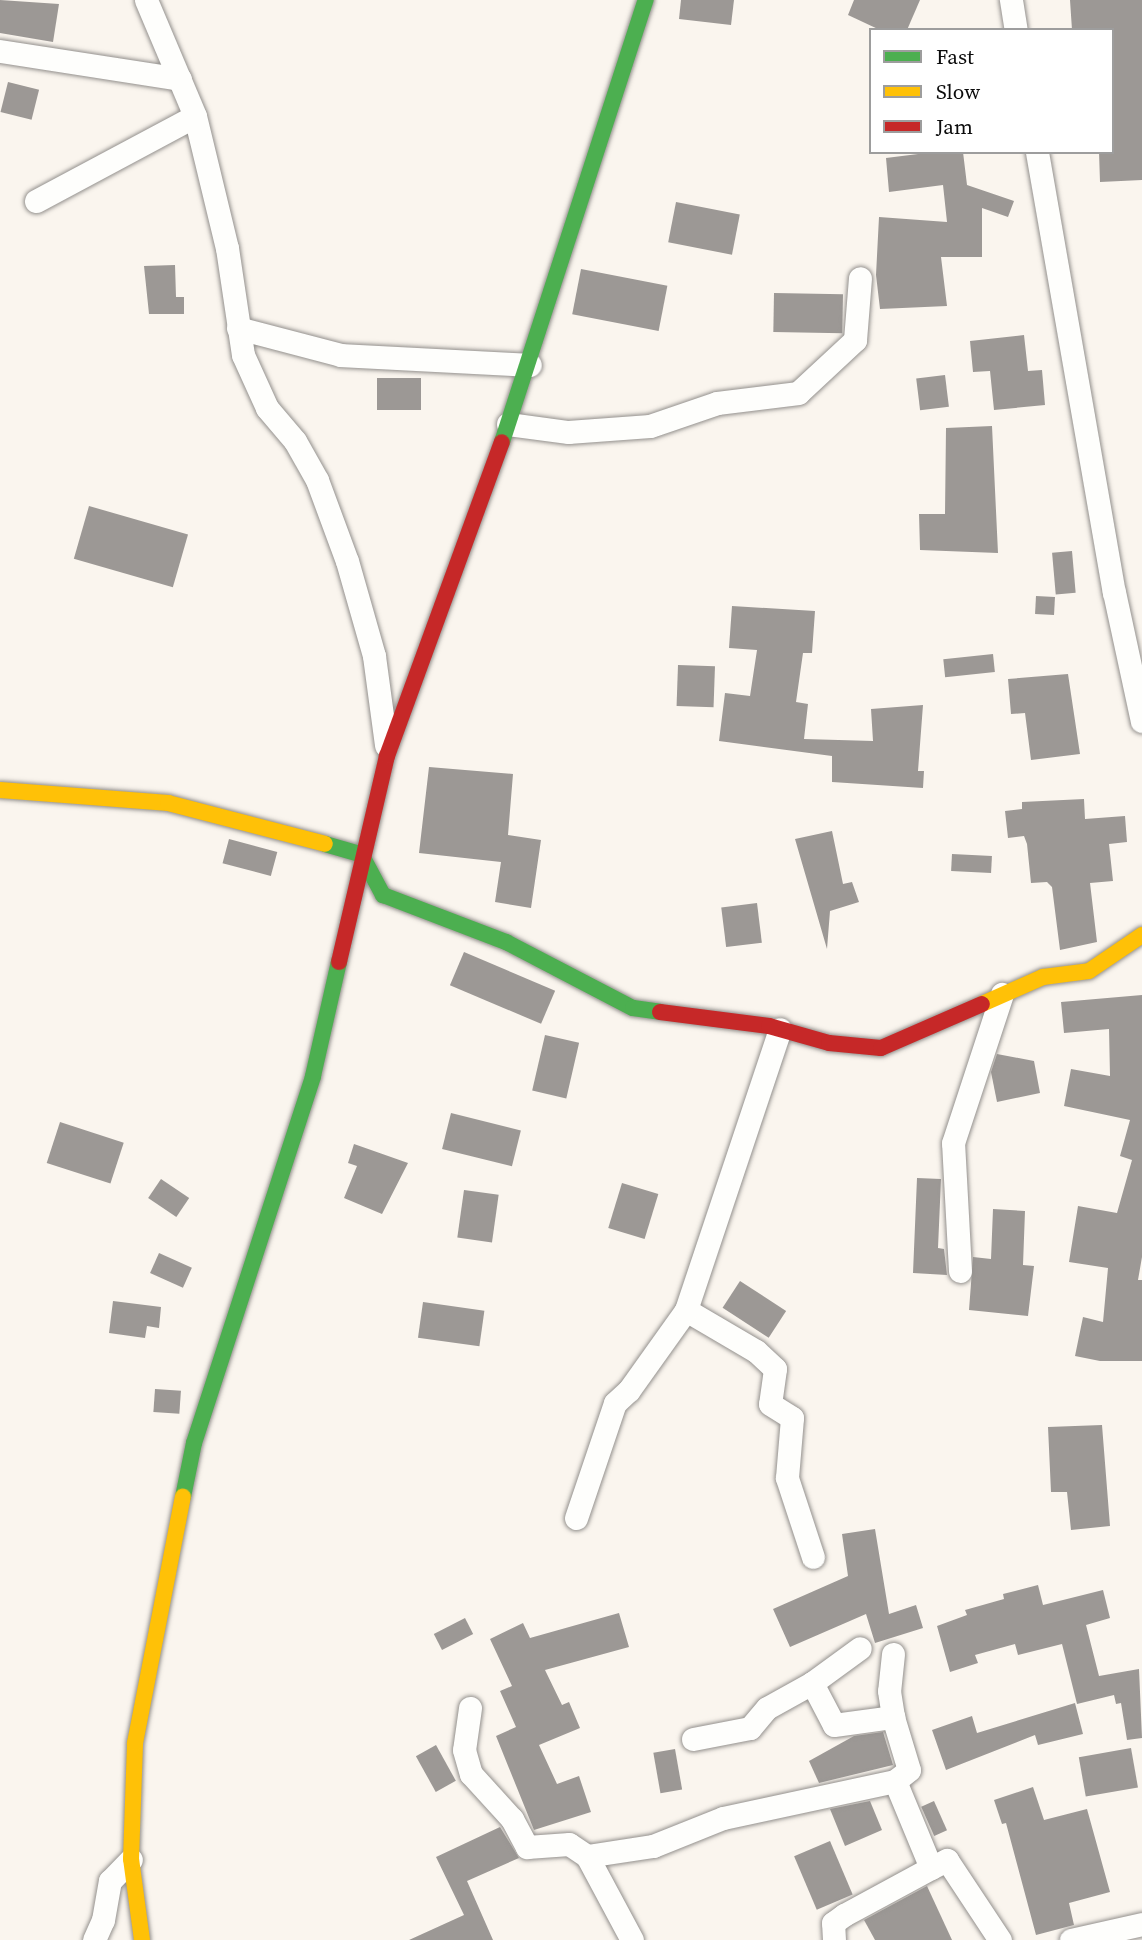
<!DOCTYPE html>
<style>
body{margin:0}
#map{position:relative;width:1142px;height:1940px;overflow:hidden;background:#faf5ee;font-family:"Source Serif 4",serif}
div>[style]{position:absolute}
.building>*{inset:0;background:#9c9895;transform-origin:0 0}
.roads{filter:drop-shadow(0 0 2px #93908d) drop-shadow(0 0 2px #93908d)}
.street>*{height:23px;margin:-11.5px;padding:0 11.5px;transform-origin:11.5px;border-radius:11.5px;background:#fefefc}
.fast>*{height:16px;margin:-8px;padding:0 8px;transform-origin:8px;border-radius:8px;background:#4caf50}
.slow>*{height:16px;margin:-8px;padding:0 8px;transform-origin:8px;border-radius:8px;background:#ffc107}
.jam>*{height:16px;margin:-8px;padding:0 8px;transform-origin:8px;border-radius:8px;background:#c62828}
span{translate:-50% -50%;white-space:nowrap;text-align:center;line-height:1.15;-webkit-text-stroke:7px #fff;paint-order:stroke}
.legend{position:absolute;left:869px;top:28px;width:245px;height:126px;box-sizing:border-box;background:#fff;border:2px solid #9d9d9d;margin:0;padding:9px 12px;list-style:none;font-size:21px;color:#0b0b0b}
.legend li{display:flex;align-items:center;gap:14px;height:35px}
.legend b{width:35px;border:2px solid #9d9d9d}
</style>
<div id="map">
<div class="building">
<div style="clip-path:polygon(0 0,59px 4px,53px 42px,0 33px)"></div>
<div style="clip-path:polygon(681px 0,734px 0,731px 25px,679px 19px)"></div>
<div style="clip-path:polygon(854px 0,920px 0,907px 30px,880px 30px,848px 15px)"></div>
<div style="clip-path:polygon(1070px 0,1142px 0,1142px 180px,1100px 182px,1099px 152px,1112px 152px,1112px 30px,1072px 30px)"></div>
<div style="left:8px;top:82px;width:32px;height:31px;rotate:14deg"></div>
<div style="clip-path:polygon(934px 152px,963px 152px,967px 185px,1014px 201px,1008px 217px,982px 208px,982px 257px,941px 257px,947px 306px,880px 309px,876px 275px,879px 217px,947px 222px,943px 185px,889px 192px,886px 158px)"></div>
<div style="left:676px;top:202px;width:65px;height:41px;rotate:11deg"></div>
<div style="clip-path:polygon(175px 265px,176px 297px,184px 297px,184px 314px,149px 314px,144px 266px)"></div>
<div style="left:581px;top:269px;width:88px;height:46px;rotate:11deg"></div>
<div style="left:774px;top:293px;width:69px;height:39px;rotate:1deg"></div>
<div style="clip-path:polygon(1024px 335px,1028px 371px,1042px 370px,1045px 405px,994px 410px,990px 371px,973px 372px,970px 341px)"></div>
<div style="left:945px;top:375px;width:32px;height:29px;rotate:83deg"></div>
<div style="left:377px;top:378px;width:44px;height:32px"></div>
<div style="clip-path:polygon(992px 426px,998px 553px,920px 550px,919px 514px,945px 514px,946px 428px)"></div>
<div style="left:89px;top:506px;width:103px;height:55px;rotate:16deg"></div>
<div style="left:1072px;top:551px;width:42px;height:20px;rotate:85deg"></div>
<div style="left:1036px;top:596px;width:19px;height:18px;rotate:3deg"></div>
<div style="clip-path:polygon(732px 606px,815px 611px,812px 653px,803px 653px,796px 702px,808px 704px,804px 739px,873px 741px,871px 709px,923px 705px,918px 771px,924px 771px,923px 788px,832px 782px,832px 756px,719px 741px,725px 693px,750px 696px,757px 650px,729px 648px)"></div>
<div style="left:993px;top:654px;width:18px;height:50px;rotate:84deg"></div>
<div style="left:678px;top:665px;width:37px;height:41px;rotate:2deg"></div>
<div style="clip-path:polygon(1068px 674px,1080px 754px,1031px 760px,1025px 713px,1011px 714px,1008px 679px)"></div>
<div style="clip-path:polygon(429px 767px,513px 774px,508px 835px,541px 840px,531px 908px,495px 902px,501px 862px,419px 853px)"></div>
<div style="clip-path:polygon(1084px 799px,1085px 819px,1125px 816px,1127px 842px,1109px 844px,1113px 881px,1090px 883px,1097px 942px,1060px 950px,1052px 887px,1047px 882px,1031px 883px,1027px 844px,1024px 836px,1008px 838px,1005px 811px,1022px 809px,1022px 802px)"></div>
<div style="clip-path:polygon(832px 831px,843px 884px,852px 882px,859px 902px,830px 911px,827px 949px,795px 839px)"></div>
<div style="left:229px;top:839px;width:50px;height:25px;rotate:15deg"></div>
<div style="left:952px;top:854px;width:40px;height:17px;rotate:3deg"></div>
<div style="left:757px;top:903px;width:40px;height:36px;rotate:83deg"></div>
<div style="left:464px;top:952px;width:99px;height:36px;rotate:23deg"></div>
<div style="clip-path:polygon(1142px 995px,1142px 1257px,1138px 1280px,1142px 1280px,1142px 1361px,1100px 1361px,1075px 1356px,1083px 1317px,1103px 1322px,1108px 1268px,1069px 1262px,1078px 1206px,1117px 1213px,1132px 1160px,1120px 1156px,1130px 1120px,1064px 1106px,1071px 1069px,1110px 1076px,1109px 1029px,1064px 1033px,1061px 1002px)"></div>
<div style="left:545px;top:1035px;width:35px;height:57px;rotate:13deg"></div>
<div style="clip-path:polygon(997px 1054px,1034px 1061px,1040px 1093px,997px 1102px,991px 1072px)"></div>
<div style="left:451px;top:1113px;width:72px;height:37px;rotate:14deg"></div>
<div style="left:60px;top:1122px;width:67px;height:43px;rotate:18deg"></div>
<div style="clip-path:polygon(354px 1144px,408px 1163px,382px 1214px,344px 1198px,357px 1166px,348px 1163px)"></div>
<div style="clip-path:polygon(917px 1178px,941px 1179px,938px 1248px,944px 1249px,947px 1275px,913px 1273px)"></div>
<div style="left:161px;top:1179px;width:34px;height:23px;rotate:34deg"></div>
<div style="left:622px;top:1183px;width:38px;height:47px;rotate:17deg"></div>
<div style="left:464px;top:1190px;width:35px;height:48px;rotate:8deg"></div>
<div style="clip-path:polygon(993px 1209px,1025px 1211px,1023px 1265px,1034px 1266px,1028px 1316px,969px 1310px,973px 1257px,991px 1259px)"></div>
<div style="left:159px;top:1253px;width:36px;height:22px;rotate:24deg"></div>
<div style="left:740px;top:1281px;width:55px;height:32px;rotate:33deg"></div>
<div style="clip-path:polygon(113px 1301px,161px 1307px,159px 1328px,147px 1326px,145px 1338px,109px 1333px)"></div>
<div style="left:423px;top:1302px;width:62px;height:36px;rotate:8deg"></div>
<div style="left:155px;top:1389px;width:26px;height:23px;rotate:4deg"></div>
<div style="clip-path:polygon(1102px 1425px,1110px 1526px,1071px 1530px,1067px 1492px,1051px 1492px,1048px 1427px)"></div>
<div style="clip-path:polygon(875px 1529px,889px 1614px,916px 1605px,923px 1628px,875px 1643px,866px 1614px,790px 1647px,773px 1609px,848px 1576px,842px 1534px)"></div>
<div style="clip-path:polygon(1038px 1585px,1043px 1605px,1103px 1590px,1110px 1618px,1086px 1625px,1099px 1676px,1139px 1669px,1142px 1738px,1127px 1740px,1121px 1703px,1116px 1704px,1114px 1695px,1077px 1704px,1062px 1644px,1018px 1655px,1015px 1644px,975px 1655px,978px 1663px,950px 1672px,937px 1626px,967px 1615px,965px 1610px,1004px 1599px,1003px 1594px)"></div>
<div style="clip-path:polygon(619px 1613px,629px 1647px,545px 1670px,562px 1705px,569px 1702px,580px 1728px,539px 1745px,557px 1784px,579px 1776px,591px 1812px,534px 1830px,496px 1736px,516px 1727px,500px 1691px,512px 1686px,490px 1639px,523px 1623px,530px 1638px)"></div>
<div style="left:465px;top:1618px;width:18px;height:35px;rotate:63deg"></div>
<div style="clip-path:polygon(1075px 1703px,1083px 1734px,1038px 1745px,1035px 1735px,946px 1770px,932px 1730px,972px 1716px,977px 1733px)"></div>
<div style="clip-path:polygon(883px 1732px,893px 1765px,819px 1783px,809px 1761px,854px 1736px)"></div>
<div style="left:436px;top:1745px;width:41px;height:23px;rotate:61deg"></div>
<div style="left:1131px;top:1748px;width:40px;height:53px;rotate:80deg"></div>
<div style="left:675px;top:1749px;width:41px;height:22px;rotate:80deg"></div>
<div style="clip-path:polygon(1033px 1787px,1044px 1820px,1087px 1809px,1110px 1892px,1069px 1903px,1074px 1925px,1036px 1935px,1006px 1823px,1002px 1824px,994px 1800px)"></div>
<div style="clip-path:polygon(870px 1801px,882px 1830px,845px 1846px,830px 1809px)"></div>
<div style="left:934px;top:1801px;width:32px;height:14px;rotate:66deg"></div>
<div style="clip-path:polygon(500px 1827px,519px 1858px,467px 1881px,493px 1940px,409px 1940px,464px 1915px,436px 1857px)"></div>
<div style="left:830px;top:1841px;width:58px;height:39px;rotate:67deg"></div>
<div style="clip-path:polygon(927px 1886px,952px 1940px,875px 1940px,864px 1920px)"></div>
</div>
<div class="roads">
<div class="street">
<div style="left:146px;top:0;width:126px;rotate:67.1deg"></div>
<div style="left:195px;top:116px;width:136px;rotate:76.4deg"></div>
<div style="left:227px;top:248px;width:108px;rotate:81.5deg"></div>
<div style="left:243px;top:355px;width:58px;rotate:65.6deg"></div>
<div style="left:267px;top:408px;width:43px;rotate:49.7deg"></div>
<div style="left:295px;top:441px;width:45px;rotate:60.6deg"></div>
<div style="left:317px;top:480px;width:86px;rotate:69.7deg"></div>
<div style="left:347px;top:561px;width:99px;rotate:74.1deg"></div>
<div style="left:374px;top:656px;width:90px;rotate:82.3deg"></div>
<div style="left:1011px;top:0;width:30px;rotate:81deg"></div>
<div style="left:0;top:51px;width:182px;rotate:8.8deg"></div>
<div style="left:1037px;top:152px;width:447px;rotate:80.1deg"></div>
<div style="left:1114px;top:592px;width:132px;rotate:77.8deg"></div>
<div style="left:36px;top:201px;width:180px;rotate:-28.1deg"></div>
<div style="left:238px;top:328px;width:106px;rotate:14.7deg"></div>
<div style="left:341px;top:355px;width:189px;rotate:3deg"></div>
<div style="left:508px;top:424px;width:61px;rotate:7.6deg"></div>
<div style="left:568px;top:432px;width:82px;rotate:-4.2deg"></div>
<div style="left:650px;top:426px;width:71px;rotate:-18.9deg"></div>
<div style="left:717px;top:403px;width:82px;rotate:-7deg"></div>
<div style="left:798px;top:393px;width:78px;rotate:-42.9deg"></div>
<div style="left:855px;top:340px;width:62px;rotate:-85.4deg"></div>
<div style="left:960px;top:1271px;width:128px;rotate:-93.1deg"></div>
<div style="left:953px;top:1143px;width:157px;rotate:-71.8deg"></div>
<div style="left:686px;top:1310px;width:81px;rotate:30.4deg"></div>
<div style="left:756px;top:1351px;width:26px;rotate:43deg"></div>
<div style="left:775px;top:1369px;width:35px;rotate:98deg"></div>
<div style="left:770px;top:1404px;width:26px;rotate:32deg"></div>
<div style="left:792px;top:1418px;width:60px;rotate:94.8deg"></div>
<div style="left:787px;top:1478px;width:83px;rotate:71.8deg"></div>
<div style="left:576px;top:1518px;width:121px;rotate:-71.3deg"></div>
<div style="left:615px;top:1403px;width:19px;rotate:-43deg"></div>
<div style="left:629px;top:1390px;width:98px;rotate:-54.5deg"></div>
<div style="left:686px;top:1310px;width:296px;rotate:-71.5deg"></div>
<div style="left:893px;top:1654px;width:37px;rotate:96deg"></div>
<div style="left:889px;top:1691px;width:26px;rotate:81deg"></div>
<div style="left:893px;top:1717px;width:55px;rotate:73.2deg"></div>
<div style="left:909px;top:1770px;width:18px;rotate:142deg"></div>
<div style="left:812px;top:1683px;width:59px;rotate:-36.1deg"></div>
<div style="left:470px;top:1708px;width:42px;rotate:98.1deg"></div>
<div style="left:464px;top:1750px;width:25px;rotate:74deg"></div>
<div style="left:471px;top:1774px;width:61px;rotate:47.7deg"></div>
<div style="left:512px;top:1819px;width:32px;rotate:62deg"></div>
<div style="left:527px;top:1847px;width:42px;rotate:-4.1deg"></div>
<div style="left:569px;top:1844px;width:22px;rotate:34deg"></div>
<div style="left:587px;top:1856px;width:95px;rotate:61.8deg"></div>
<div style="left:693px;top:1739px;width:58px;rotate:-10.9deg"></div>
<div style="left:750px;top:1728px;width:26px;rotate:-50deg"></div>
<div style="left:767px;top:1708px;width:51px;rotate:-29.1deg"></div>
<div style="left:812px;top:1683px;width:47px;rotate:62.4deg"></div>
<div style="left:834px;top:1725px;width:60px;rotate:-7.7deg"></div>
<div style="left:587px;top:1856px;width:67px;rotate:-8.6deg"></div>
<div style="left:653px;top:1846px;width:75px;rotate:-21.8deg"></div>
<div style="left:723px;top:1818px;width:176px;rotate:-12.1deg"></div>
<div style="left:895px;top:1781px;width:94px;rotate:67.5deg"></div>
<div style="left:931px;top:1868px;width:18px;rotate:-27deg"></div>
<div style="left:947px;top:1860px;width:96px;rotate:56.5deg"></div>
<div style="left:94px;top:1940px;width:22px;rotate:-66deg"></div>
<div style="left:103px;top:1920px;width:40px;rotate:-80deg"></div>
<div style="left:110px;top:1881px;width:30px;rotate:-46deg"></div>
<div style="left:834px;top:1940px;width:17px;rotate:-93deg"></div>
<div style="left:833px;top:1923px;width:14px;rotate:-36deg"></div>
<div style="left:844px;top:1915px;width:99px;rotate:-28.4deg"></div>
<div style="left:1071px;top:1940px;width:73px;rotate:-12.7deg"></div>
</div>
<div class="fast">
<div style="left:502px;top:442px;width:465px;rotate:-72deg"></div>
<div style="left:325px;top:844px;width:37px;rotate:16deg"></div>
<div style="left:361px;top:854px;width:47px;rotate:61.8deg"></div>
<div style="left:383px;top:895px;width:132px;rotate:20.9deg"></div>
<div style="left:506px;top:942px;width:143px;rotate:27.5deg"></div>
<div style="left:633px;top:1008px;width:27px;rotate:8deg"></div>
<div style="left:183px;top:1497px;width:55px;rotate:-78.5deg"></div>
<div style="left:194px;top:1443px;width:386px;rotate:-72deg"></div>
<div style="left:313px;top:1076px;width:117px;rotate:-77.2deg"></div>
</div>
<div class="slow">
<div style="left:0;top:790px;width:169px;rotate:4.4deg"></div>
<div style="left:168px;top:803px;width:162px;rotate:14.6deg"></div>
<div style="left:982px;top:1004px;width:67px;rotate:-23.9deg"></div>
<div style="left:1043px;top:977px;width:46px;rotate:-7.4deg"></div>
<div style="left:1089px;top:971px;width:64px;rotate:-34.2deg"></div>
<div style="left:142px;top:1940px;width:82px;rotate:-97.7deg"></div>
<div style="left:131px;top:1859px;width:116px;rotate:-88deg"></div>
<div style="left:135px;top:1743px;width:251px;rotate:-79deg"></div>
</div>
<div class="jam">
<div style="left:339px;top:962px;width:212px;rotate:-76.9deg"></div>
<div style="left:387px;top:756px;width:334px;rotate:-69.9deg"></div>
<div style="left:660px;top:1012px;width:110px;rotate:7.3deg"></div>
<div style="left:769px;top:1026px;width:62px;rotate:15.8deg"></div>
<div style="left:829px;top:1043px;width:52px;rotate:5.5deg"></div>
<div style="left:881px;top:1048px;width:110px;rotate:-23.5deg"></div>
</div>
</div>
<ul class="legend">
<li><b style="height:9px;background:#4caf50"></b>Fast</li>
<li><b style="height:9px;background:#ffc107"></b>Slow</li>
<li><b style="height:9px;background:#c62828"></b>Jam</li>
</ul>
</div>
